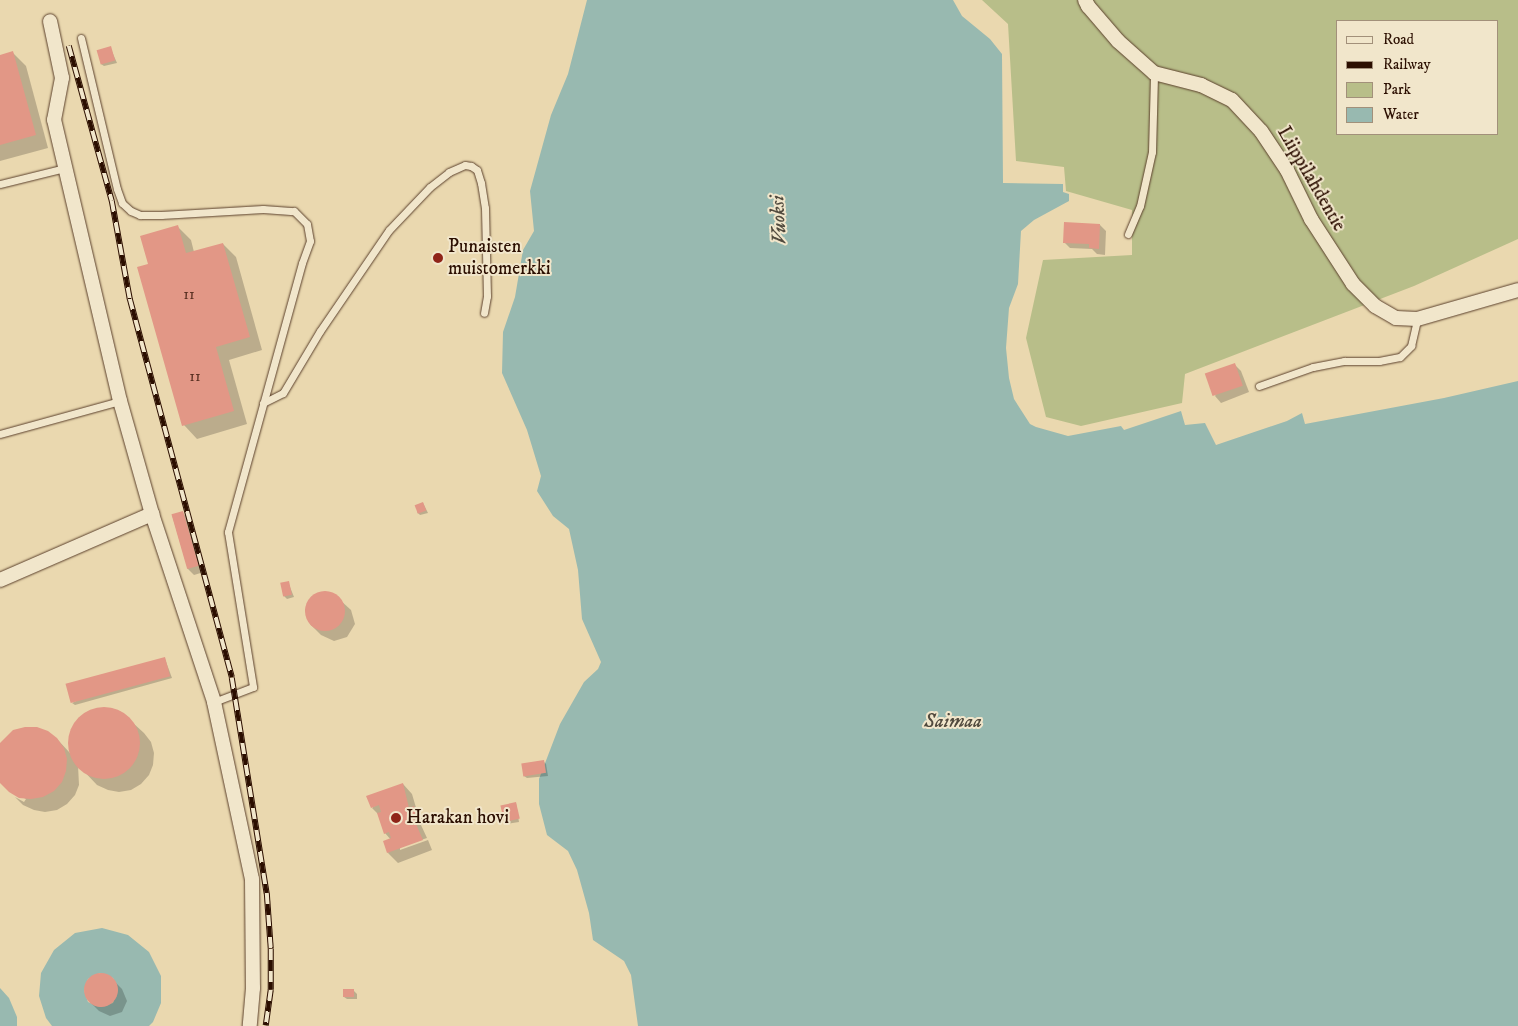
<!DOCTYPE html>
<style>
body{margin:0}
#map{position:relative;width:1518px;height:1026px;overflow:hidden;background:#ead8af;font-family:"IM FELL DW Pica",serif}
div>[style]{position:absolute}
.green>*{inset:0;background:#b8be89}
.water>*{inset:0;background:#98b9b0}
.shadow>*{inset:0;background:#0003}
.building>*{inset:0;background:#e29786;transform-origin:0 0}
.round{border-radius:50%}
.roads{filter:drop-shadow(0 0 1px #5b402c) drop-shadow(0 0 1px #5b402c)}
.service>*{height:7px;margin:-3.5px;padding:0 3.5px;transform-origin:3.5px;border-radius:3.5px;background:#f1e6cb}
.minor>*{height:14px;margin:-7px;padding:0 7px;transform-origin:7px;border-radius:7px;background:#f1e6cb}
.rail>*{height:5.5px;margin-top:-2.75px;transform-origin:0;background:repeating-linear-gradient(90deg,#f1e6cb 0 11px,#2b0e00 0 22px);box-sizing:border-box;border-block:1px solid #2b0e00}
.dots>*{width:14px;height:14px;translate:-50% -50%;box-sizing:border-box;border:2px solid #f1e6cb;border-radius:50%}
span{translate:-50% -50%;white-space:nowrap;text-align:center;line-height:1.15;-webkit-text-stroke:4px #f1e6cb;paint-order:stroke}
.number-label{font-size:16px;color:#593022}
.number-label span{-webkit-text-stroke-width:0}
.street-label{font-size:19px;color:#2b0e00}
.poi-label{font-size:19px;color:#2b0e00}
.left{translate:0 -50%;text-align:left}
.water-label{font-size:20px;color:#514a3e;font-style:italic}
.legend{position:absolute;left:1336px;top:20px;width:162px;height:115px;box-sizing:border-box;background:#f1e6cb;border:1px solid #a2907a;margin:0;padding:6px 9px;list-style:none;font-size:15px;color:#2b0e00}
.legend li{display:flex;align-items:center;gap:10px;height:25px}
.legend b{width:25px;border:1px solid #a2907a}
</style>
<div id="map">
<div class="green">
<div style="clip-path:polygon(evenodd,982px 0,1518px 0,1518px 239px,1414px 286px,1185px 374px,1182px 403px,1081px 426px,1046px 417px,1026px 338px,1043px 260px,1132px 255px,1132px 210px,1066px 191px,1064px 167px,1016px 161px,1008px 24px,982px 0,1337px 21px,1497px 21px,1497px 134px,1337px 134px,1337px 21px)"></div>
</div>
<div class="water">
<div style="clip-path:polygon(587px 0,953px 0,962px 16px,990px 39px,1002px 54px,1003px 183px,1063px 184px,1063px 192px,1069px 194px,1069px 201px,1034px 220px,1021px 231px,1018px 284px,1009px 308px,1006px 348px,1009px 378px,1014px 399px,1030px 424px,1036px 427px,1068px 436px,1121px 426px,1124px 430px,1181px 411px,1185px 425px,1205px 423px,1216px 445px,1287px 421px,1302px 413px,1305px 424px,1444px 398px,1518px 381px,1518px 1026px,638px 1026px,631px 975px,624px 961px,593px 940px,589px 913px,577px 870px,568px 851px,547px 835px,539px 804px,539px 779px,560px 724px,584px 682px,598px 669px,601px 662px,582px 619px,578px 570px,569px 529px,553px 516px,537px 491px,541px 476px,527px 430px,502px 373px,503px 332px,515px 297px,523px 250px,534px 231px,530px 191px,551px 115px,568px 74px)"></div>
<div style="clip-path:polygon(evenodd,102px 928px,128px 935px,149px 952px,161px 976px,161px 1003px,153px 1022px,149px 1026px,52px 1026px,46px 1018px,39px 996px,41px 973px,54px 950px,75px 933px,102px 928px,100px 973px,113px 978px,118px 990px,113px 1003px,100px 1007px,88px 1002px,84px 990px,88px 979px,100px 973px)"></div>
<div style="clip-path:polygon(0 988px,9px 998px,17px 1017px,17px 1026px,0 1026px)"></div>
</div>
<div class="shadow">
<div style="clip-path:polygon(110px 47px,117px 63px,104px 66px,101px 64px)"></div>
<div style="clip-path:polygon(13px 53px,26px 66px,48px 148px,0 161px,0 56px)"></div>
<div style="clip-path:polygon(1100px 225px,1106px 231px,1105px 255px,1097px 254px,1092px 249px,1070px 248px,1064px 242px)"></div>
<div style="clip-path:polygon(177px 226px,191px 240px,194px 252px,223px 244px,236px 257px,262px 350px,229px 360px,247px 424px,197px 439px,184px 425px,150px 265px)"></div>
<div style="clip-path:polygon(1235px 365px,1241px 371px,1249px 392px,1221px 403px,1215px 396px)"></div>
<div style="clip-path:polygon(423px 503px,428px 513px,420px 515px,417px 512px)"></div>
<div style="clip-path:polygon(182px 512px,189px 519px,204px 572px,194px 575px,188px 569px,172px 515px)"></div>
<div style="clip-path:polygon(288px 582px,294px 597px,287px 599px,284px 596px)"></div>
<div style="clip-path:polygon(328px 592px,340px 600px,351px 610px,355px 624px,347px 637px,334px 641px,321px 635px,310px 624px,305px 610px,312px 596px)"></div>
<div style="clip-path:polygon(165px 659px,172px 678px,75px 705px,72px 703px)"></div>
<div style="clip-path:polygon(99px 708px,111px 708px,121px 712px,144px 733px,151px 742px,154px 753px,153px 765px,149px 775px,141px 784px,131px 790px,119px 792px,108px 790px,97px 785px,78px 765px,79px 785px,75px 795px,67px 804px,57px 810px,45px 812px,34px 810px,23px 805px,15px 797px,24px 802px,26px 799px,12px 792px,0 780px,0 746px,57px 739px,70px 753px,69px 740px,72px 729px,78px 719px,88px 712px)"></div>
<div style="clip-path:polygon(543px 761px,546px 764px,548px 776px,527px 778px,524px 776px)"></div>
<div style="clip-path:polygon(403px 784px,412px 794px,417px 811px,423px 818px,425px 823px,421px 825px,427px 838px,400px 847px,400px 850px,428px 840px,432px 850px,398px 863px,388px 853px,391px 840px,385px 833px,378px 814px,372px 808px)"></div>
<div style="clip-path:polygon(516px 803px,519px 822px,507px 824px,505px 822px)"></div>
<div style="clip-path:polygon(100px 974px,112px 979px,122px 989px,127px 1001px,122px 1012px,110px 1016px,99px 1011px,89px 1001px,85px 990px,89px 980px)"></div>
<div style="clip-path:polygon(354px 991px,357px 994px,357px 999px,347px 999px,344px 997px)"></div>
</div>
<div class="building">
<div style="left:111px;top:46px;width:15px;height:15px;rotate:74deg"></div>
<div style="clip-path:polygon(13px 51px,36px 135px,0 145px,0 55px)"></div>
<div style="clip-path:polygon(1064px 222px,1100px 224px,1099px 249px,1089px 248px,1089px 244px,1063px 243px)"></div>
<div style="clip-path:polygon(178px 225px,186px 253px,223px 243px,250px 337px,216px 347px,234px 411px,182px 426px,137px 267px,148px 264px,140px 236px)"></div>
<div style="left:1235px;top:363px;width:24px;height:32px;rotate:71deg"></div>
<div style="left:423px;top:502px;width:9px;height:9px;rotate:69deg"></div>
<div style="left:183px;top:511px;width:57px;height:12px;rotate:74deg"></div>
<div style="left:289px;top:581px;width:14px;height:9px;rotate:78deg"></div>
<div class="round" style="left:305px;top:591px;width:40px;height:40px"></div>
<div style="left:165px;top:657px;width:20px;height:103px;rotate:75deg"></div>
<div class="round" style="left:68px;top:707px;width:72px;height:72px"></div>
<div style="clip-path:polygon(25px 727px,37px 727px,48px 731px,57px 738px,64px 748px,67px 759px,66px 771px,62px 782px,54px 791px,43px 797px,31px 799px,19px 798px,9px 792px,0 783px,0 743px,13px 730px)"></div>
<div style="left:544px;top:760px;width:13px;height:23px;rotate:81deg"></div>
<div style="clip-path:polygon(403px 783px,409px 808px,414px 806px,416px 813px,412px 815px,423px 840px,387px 853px,383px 841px,391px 838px,389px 832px,384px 834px,377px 813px,381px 812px,379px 805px,371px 808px,366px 796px)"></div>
<div style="left:516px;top:802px;width:17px;height:16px;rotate:77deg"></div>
<div class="round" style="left:84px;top:973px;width:34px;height:34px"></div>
<div style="left:354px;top:989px;width:8px;height:11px;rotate:90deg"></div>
</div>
<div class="roads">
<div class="service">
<div style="left:81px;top:38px;width:155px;rotate:76.6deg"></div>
<div style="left:117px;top:189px;width:15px;rotate:70deg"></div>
<div style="left:122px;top:203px;width:12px;rotate:42deg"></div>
<div style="left:131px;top:211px;width:10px;rotate:24deg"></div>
<div style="left:140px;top:215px;width:21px"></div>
<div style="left:161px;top:215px;width:102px;rotate:-3.4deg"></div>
<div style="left:263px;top:209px;width:31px;rotate:4deg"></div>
<div style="left:294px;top:211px;width:18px;rotate:45deg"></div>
<div style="left:307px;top:224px;width:17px;rotate:80deg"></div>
<div style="left:310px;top:241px;width:23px;rotate:110deg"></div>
<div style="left:302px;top:263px;width:279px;rotate:105.4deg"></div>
<div style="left:228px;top:532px;width:157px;rotate:80.8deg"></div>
<div style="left:253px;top:687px;width:42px;rotate:159deg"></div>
<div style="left:0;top:184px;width:67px;rotate:-13.8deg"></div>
<div style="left:1128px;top:234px;width:30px;rotate:-67deg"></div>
<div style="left:1140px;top:206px;width:55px;rotate:-77.5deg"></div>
<div style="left:1152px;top:152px;width:79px;rotate:-88.5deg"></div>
<div style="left:1259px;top:386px;width:57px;rotate:-19.4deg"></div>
<div style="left:1313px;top:367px;width:32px;rotate:-11deg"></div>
<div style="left:1344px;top:361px;width:35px"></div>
<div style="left:1379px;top:361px;width:21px;rotate:-11deg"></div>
<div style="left:1400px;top:357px;width:16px;rotate:-45deg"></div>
<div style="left:1411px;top:346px;width:28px;rotate:-77deg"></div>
<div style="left:263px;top:403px;width:22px;rotate:-27deg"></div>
<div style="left:283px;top:393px;width:72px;rotate:-59.2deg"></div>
<div style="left:320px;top:331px;width:122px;rotate:-55.7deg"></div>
<div style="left:389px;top:230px;width:59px;rotate:-46.4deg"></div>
<div style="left:430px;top:187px;width:24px;rotate:-38deg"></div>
<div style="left:449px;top:172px;width:17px;rotate:-24deg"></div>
<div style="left:465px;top:165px;width:6px;rotate:9deg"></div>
<div style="left:471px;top:166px;width:7px;rotate:34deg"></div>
<div style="left:477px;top:170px;width:14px;rotate:73deg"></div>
<div style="left:481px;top:183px;width:25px;rotate:81deg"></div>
<div style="left:485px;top:208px;width:88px;rotate:88.7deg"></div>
<div style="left:487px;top:296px;width:17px;rotate:100deg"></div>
<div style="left:0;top:434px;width:124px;rotate:-15.4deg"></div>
</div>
<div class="minor">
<div style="left:1085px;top:0;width:7px;rotate:63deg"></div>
<div style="left:1088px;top:6px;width:46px;rotate:49.4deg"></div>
<div style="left:1118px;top:41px;width:48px;rotate:41.6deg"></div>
<div style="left:1154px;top:73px;width:49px;rotate:14.3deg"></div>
<div style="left:1201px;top:85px;width:34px;rotate:26deg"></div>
<div style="left:1232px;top:100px;width:42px;rotate:46.9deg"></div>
<div style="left:1261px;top:131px;width:47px;rotate:56.3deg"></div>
<div style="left:1287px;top:170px;width:55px;rotate:63.9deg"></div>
<div style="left:1311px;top:219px;width:77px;rotate:57.1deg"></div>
<div style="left:1353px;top:284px;width:31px;rotate:45deg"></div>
<div style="left:1375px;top:306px;width:24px;rotate:30deg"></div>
<div style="left:1396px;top:318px;width:21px;rotate:3deg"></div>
<div style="left:1417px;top:319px;width:105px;rotate:-16deg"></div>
<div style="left:152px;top:514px;width:198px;rotate:71.7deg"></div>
<div style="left:214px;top:702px;width:181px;rotate:77.9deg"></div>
<div style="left:252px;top:879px;width:109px;rotate:89.5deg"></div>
<div style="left:253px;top:988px;width:38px;rotate:95deg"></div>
<div style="left:0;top:580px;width:166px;rotate:-23.5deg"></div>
<div style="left:152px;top:514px;width:117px;rotate:-105.8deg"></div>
<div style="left:120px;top:401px;width:289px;rotate:-103.2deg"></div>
<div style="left:54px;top:120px;width:43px;rotate:-79.2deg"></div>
<div style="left:62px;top:78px;width:58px;rotate:-101.9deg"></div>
</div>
</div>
<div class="rail">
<div style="left:69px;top:46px;width:161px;rotate:74.5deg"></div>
<div style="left:112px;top:201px;width:100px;rotate:79.6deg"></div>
<div style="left:130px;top:299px;width:392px;rotate:74.9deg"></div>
<div style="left:232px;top:678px;width:218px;rotate:80.8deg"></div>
<div style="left:267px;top:893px;width:56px;rotate:85.9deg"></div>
<div style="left:271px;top:949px;width:41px;rotate:90deg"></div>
<div style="left:271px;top:990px;width:36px;rotate:98deg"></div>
</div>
<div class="dots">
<div style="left:438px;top:258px;background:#8f2418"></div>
<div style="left:396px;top:818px;background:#8f2418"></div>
</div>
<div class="number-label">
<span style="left:189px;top:294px">11</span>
<span style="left:195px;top:376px">11</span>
</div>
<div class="street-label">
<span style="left:1311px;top:179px;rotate:60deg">Liippilahdentie</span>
</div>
<div class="poi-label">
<span class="left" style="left:448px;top:258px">Punaisten<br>muistomerkki</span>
<span class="left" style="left:406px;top:818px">Harakan hovi</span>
</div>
<div class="water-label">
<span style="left:779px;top:220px;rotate:-93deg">Vuoksi</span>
<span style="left:953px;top:721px">Saimaa</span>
</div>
<ul class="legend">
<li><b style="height:6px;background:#f1e6cb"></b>Road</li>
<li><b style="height:6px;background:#2b0e00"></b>Railway</li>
<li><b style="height:14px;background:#b8be89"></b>Park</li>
<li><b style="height:14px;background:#98b9b0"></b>Water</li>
</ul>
</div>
